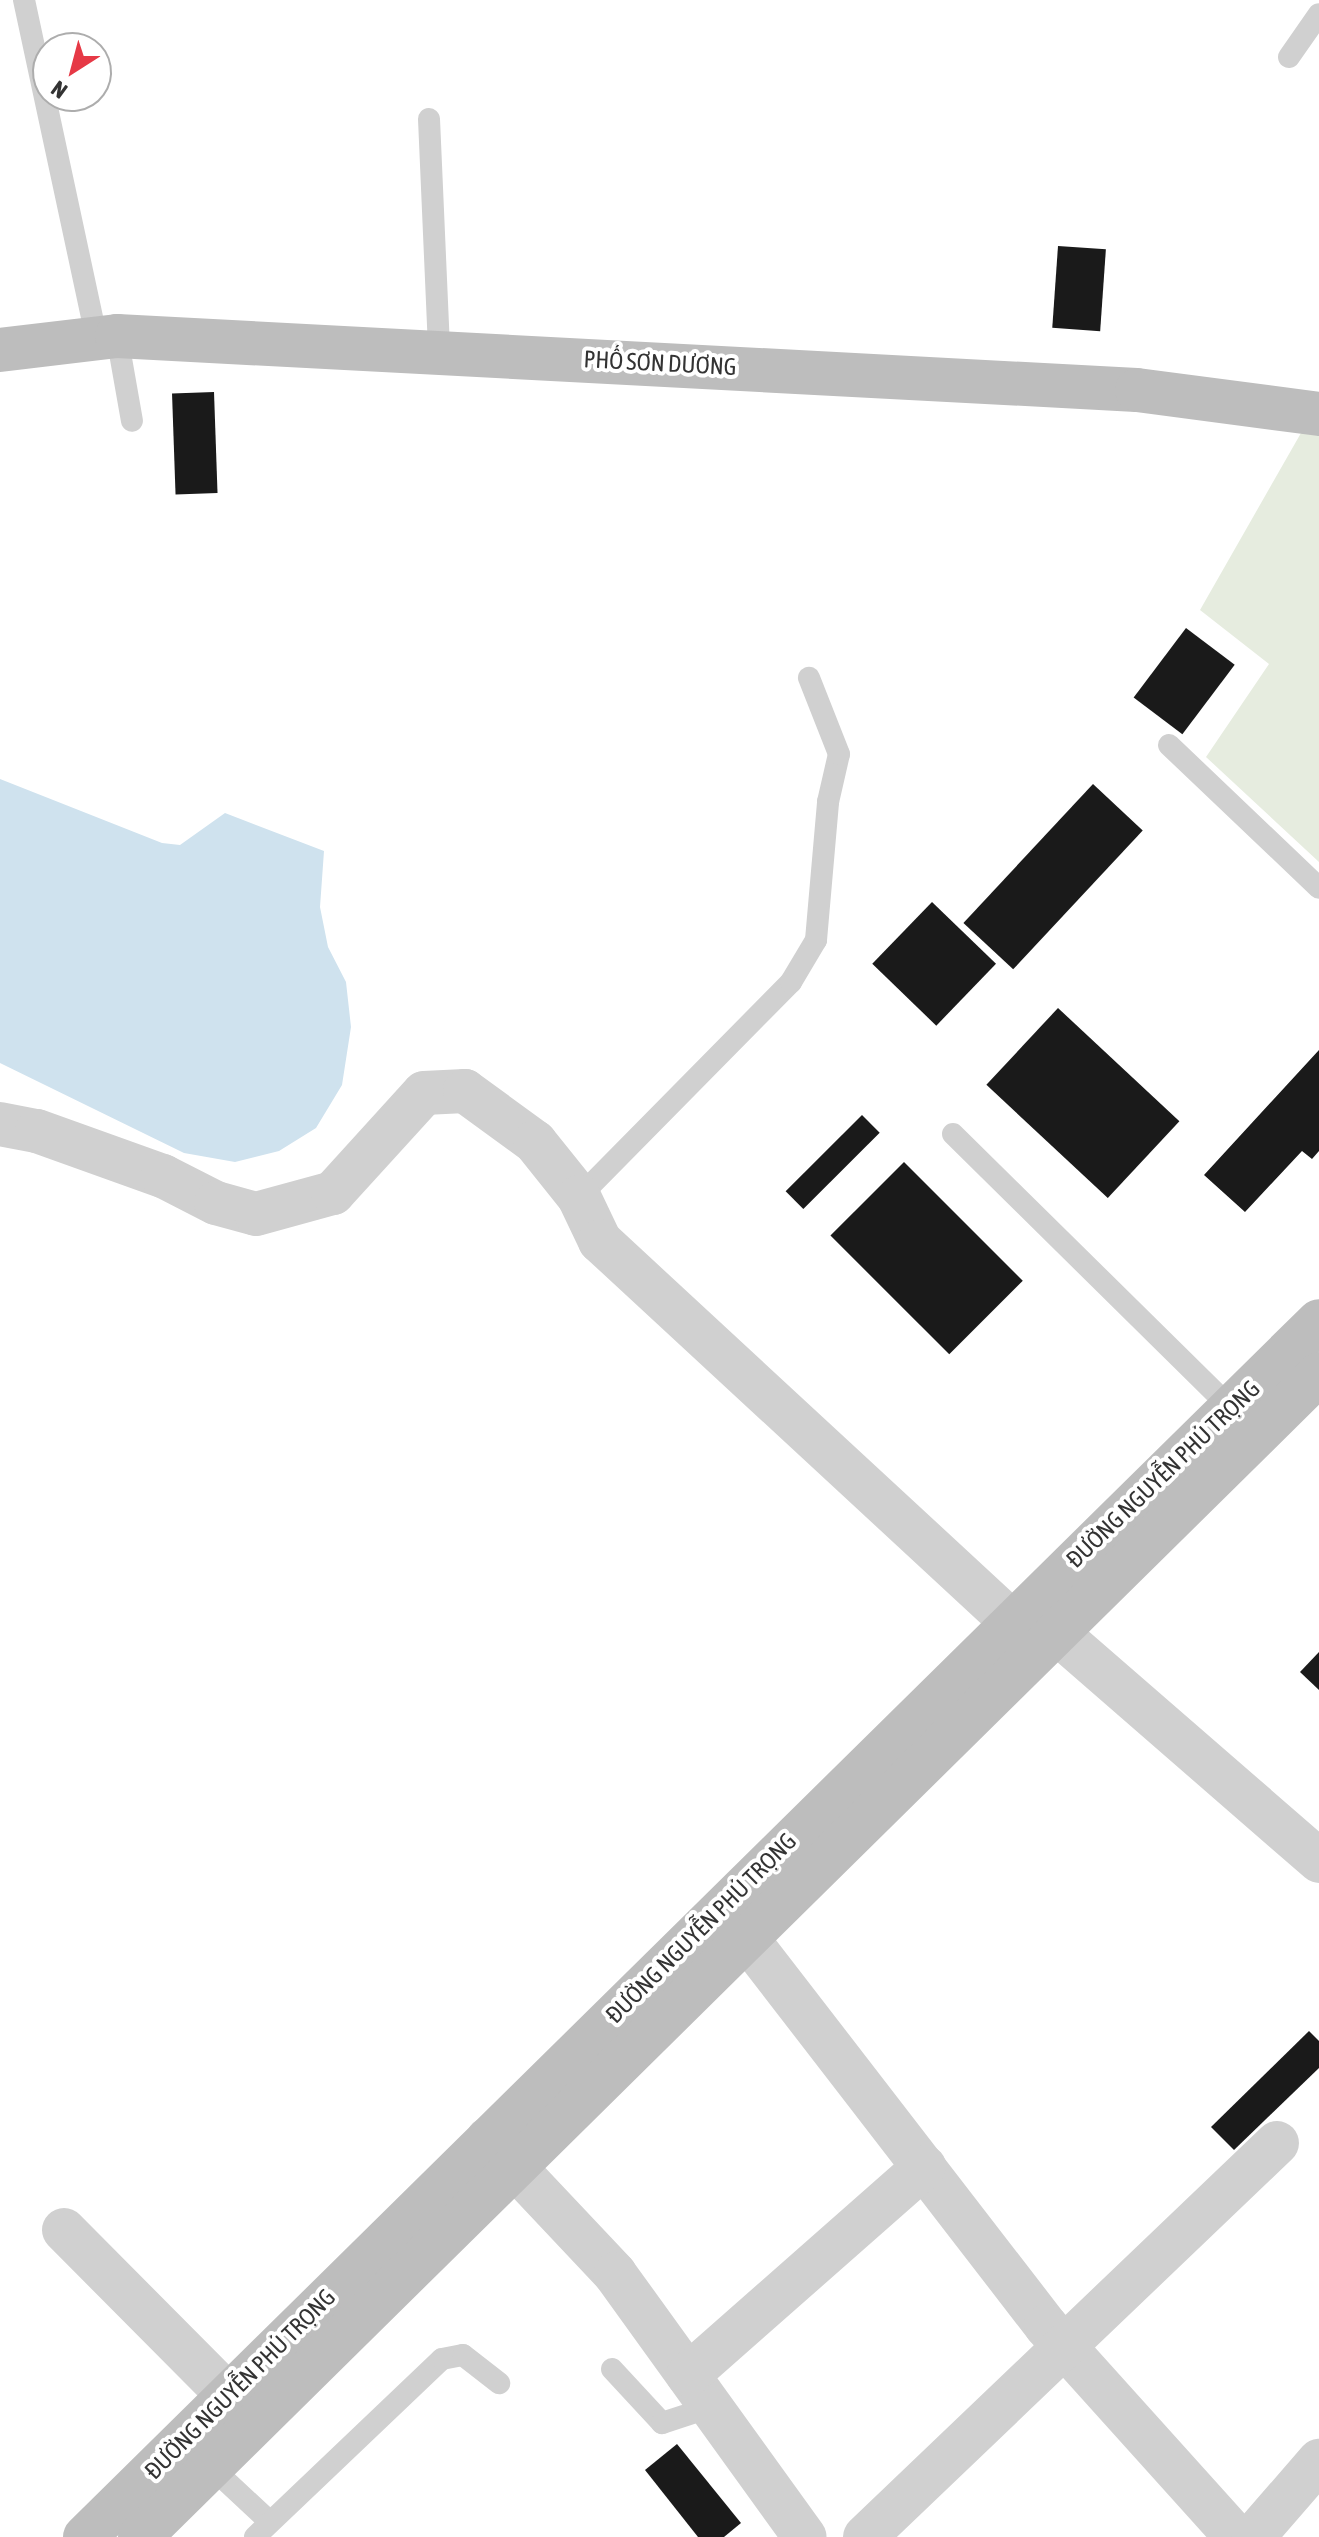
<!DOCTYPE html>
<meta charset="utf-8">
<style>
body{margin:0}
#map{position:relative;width:1319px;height:2537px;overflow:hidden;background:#fff;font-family:"Asap Condensed",sans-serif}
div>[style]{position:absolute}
.green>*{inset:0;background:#e6ecdf}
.water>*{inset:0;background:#cfe2ee}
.building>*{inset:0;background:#1a1a1a;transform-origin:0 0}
.lane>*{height:22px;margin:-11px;padding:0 11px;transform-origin:11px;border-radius:11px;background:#d0d0d0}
.street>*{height:44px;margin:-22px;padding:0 22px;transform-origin:22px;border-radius:22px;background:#d0d0d0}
.secondary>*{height:44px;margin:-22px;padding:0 22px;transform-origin:22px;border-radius:22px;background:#bdbdbd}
span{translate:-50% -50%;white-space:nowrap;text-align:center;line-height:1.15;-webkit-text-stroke:8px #fff;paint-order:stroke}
.street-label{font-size:24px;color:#333}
.north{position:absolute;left:32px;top:32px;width:80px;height:80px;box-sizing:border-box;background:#fff;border:2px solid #adadad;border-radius:50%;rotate:216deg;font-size:22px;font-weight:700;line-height:32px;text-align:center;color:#333}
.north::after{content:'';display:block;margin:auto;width:28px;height:36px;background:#e63946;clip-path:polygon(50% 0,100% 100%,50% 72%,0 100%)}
</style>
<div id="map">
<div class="green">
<div style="clip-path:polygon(1305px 426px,1319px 429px,1319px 862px,1206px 757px,1269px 664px,1200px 610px)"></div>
</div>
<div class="water">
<div style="clip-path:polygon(0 779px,162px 843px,180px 845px,225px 813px,324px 851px,320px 907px,328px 947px,346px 982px,351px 1027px,342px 1085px,316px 1128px,279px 1151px,235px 1162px,184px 1153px,0 1063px)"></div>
</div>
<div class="building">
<div style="left:1058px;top:246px;width:48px;height:82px;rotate:4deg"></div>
<div style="left:214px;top:392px;width:101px;height:42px;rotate:88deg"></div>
<div style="left:1186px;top:628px;width:61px;height:87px;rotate:37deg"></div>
<div style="left:1093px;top:784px;width:68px;height:190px;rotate:43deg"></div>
<div style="left:932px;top:902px;width:89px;height:86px;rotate:44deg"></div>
<div style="left:1058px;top:1008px;width:166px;height:105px;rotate:43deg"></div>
<div style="clip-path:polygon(1319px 1050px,1319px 1151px,1312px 1159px,1302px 1151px,1245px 1212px,1204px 1175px)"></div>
<div style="left:862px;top:1115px;width:25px;height:108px;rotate:45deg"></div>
<div style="left:904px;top:1162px;width:168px;height:104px;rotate:45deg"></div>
<div style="clip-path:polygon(1319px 1652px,1319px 1690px,1300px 1672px)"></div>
<div style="clip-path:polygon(1309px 2031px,1319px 2041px,1319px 2068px,1234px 2150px,1211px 2127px)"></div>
<div style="clip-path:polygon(677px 2444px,741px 2523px,724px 2537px,698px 2537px,645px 2470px)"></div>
</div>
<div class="lane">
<div style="left:24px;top:0;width:344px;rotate:77.9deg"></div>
<div style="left:1289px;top:57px;width:52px;rotate:-55.1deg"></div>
<div style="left:429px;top:119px;width:233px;rotate:87.5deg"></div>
<div style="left:117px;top:336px;width:86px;rotate:80deg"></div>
<div style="left:1169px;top:745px;width:207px;rotate:43.6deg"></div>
<div style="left:953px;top:1134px;width:390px;rotate:44.6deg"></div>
<div style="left:579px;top:1197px;width:302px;rotate:-45.4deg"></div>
<div style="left:791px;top:982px;width:49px;rotate:-59.2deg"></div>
<div style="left:816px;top:940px;width:139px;rotate:-85deg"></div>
<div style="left:828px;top:802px;width:49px;rotate:-77.1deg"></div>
<div style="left:839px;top:754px;width:82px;rotate:-111.5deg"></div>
<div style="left:612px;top:2369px;width:74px;rotate:47.2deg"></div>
<div style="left:662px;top:2423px;width:52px;rotate:-18.1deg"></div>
<div style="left:211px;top:2467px;width:79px;rotate:43deg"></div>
<div style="left:255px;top:2537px;width:258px;rotate:-43.6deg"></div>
<div style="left:442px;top:2359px;width:21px;rotate:-11deg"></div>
<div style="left:463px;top:2355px;width:46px;rotate:37.9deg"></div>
</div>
<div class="street">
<div style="left:0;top:1124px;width:38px;rotate:11deg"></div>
<div style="left:37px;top:1131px;width:134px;rotate:19.7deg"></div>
<div style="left:163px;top:1176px;width:59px;rotate:27deg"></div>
<div style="left:216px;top:1203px;width:41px;rotate:15.4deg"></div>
<div style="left:256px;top:1214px;width:80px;rotate:-15.3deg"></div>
<div style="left:333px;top:1193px;width:135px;rotate:-47.7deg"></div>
<div style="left:424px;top:1093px;width:41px;rotate:-2.8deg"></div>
<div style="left:465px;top:1091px;width:87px;rotate:36.1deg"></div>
<div style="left:535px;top:1142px;width:70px;rotate:51.3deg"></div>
<div style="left:579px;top:1197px;width:49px;rotate:64.5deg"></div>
<div style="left:600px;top:1241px;width:599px;rotate:42.77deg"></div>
<div style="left:1056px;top:1632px;width:349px;rotate:41deg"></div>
<div style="left:725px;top:1910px;width:525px;rotate:52.34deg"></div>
<div style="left:1046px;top:2326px;width:284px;rotate:48deg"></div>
<div style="left:488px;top:2139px;width:185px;rotate:46.7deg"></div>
<div style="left:615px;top:2274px;width:324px;rotate:54.2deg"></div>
<div style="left:64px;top:2230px;width:233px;rotate:45.2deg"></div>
<div style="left:688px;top:2375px;width:315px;rotate:-41.4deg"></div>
<div style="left:865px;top:2537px;width:570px;rotate:-43.72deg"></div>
<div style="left:1253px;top:2537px;width:101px;rotate:-49deg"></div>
</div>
<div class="secondary">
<div style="left:0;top:350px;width:118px;rotate:-6.8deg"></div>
<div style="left:117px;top:336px;width:1021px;rotate:3.03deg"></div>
<div style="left:1137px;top:390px;width:184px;rotate:7.5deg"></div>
<div style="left:85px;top:2537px;width:1732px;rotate:-44.58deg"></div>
<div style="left:140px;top:2537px;width:1656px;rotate:-44.61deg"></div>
</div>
<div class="street-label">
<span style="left:660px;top:363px;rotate:3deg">PHỐ SƠN DƯƠNG</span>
<span style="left:1163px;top:1474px;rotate:-44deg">ĐƯỜNG NGUYỄN PHÚ TRỌNG</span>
<span style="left:701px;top:1928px;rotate:-45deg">ĐƯỜNG NGUYỄN PHÚ TRỌNG</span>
<span style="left:240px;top:2384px;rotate:-45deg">ĐƯỜNG NGUYỄN PHÚ TRỌNG</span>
</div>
<div class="north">N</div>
</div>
